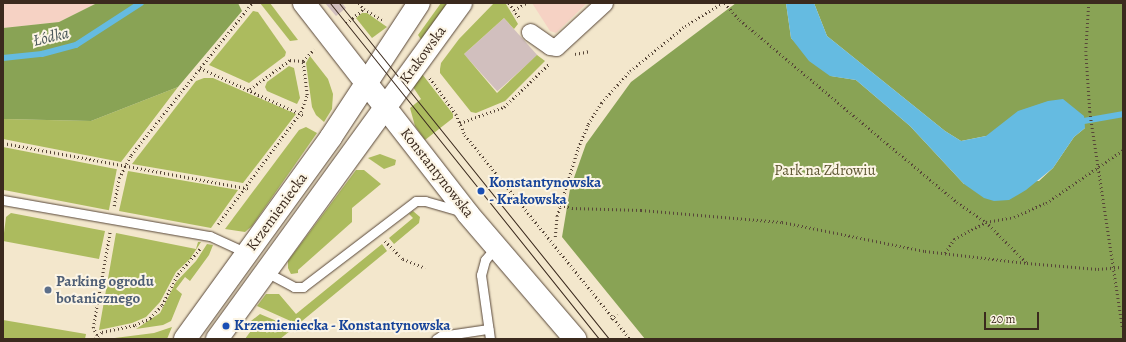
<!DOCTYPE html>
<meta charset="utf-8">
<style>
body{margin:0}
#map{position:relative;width:1126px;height:342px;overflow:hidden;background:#f3e7cc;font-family:Alegreya,serif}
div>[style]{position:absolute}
.built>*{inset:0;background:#f6d2c4}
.industrial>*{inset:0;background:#d1bfbe;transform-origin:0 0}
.green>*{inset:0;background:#acbb5e;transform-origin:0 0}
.forest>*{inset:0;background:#89a355}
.water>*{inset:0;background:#65bbe1}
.stream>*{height:5.5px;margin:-2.75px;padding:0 2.75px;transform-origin:2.75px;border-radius:2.75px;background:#65bbe1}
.path>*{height:2.5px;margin-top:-1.25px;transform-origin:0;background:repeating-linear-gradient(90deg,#574638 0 1px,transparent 0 4px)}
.roads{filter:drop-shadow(0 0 1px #574638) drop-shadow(0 0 1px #574638)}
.service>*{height:9px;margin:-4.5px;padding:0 4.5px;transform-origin:4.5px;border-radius:4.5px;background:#fff}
.minor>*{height:17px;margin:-8.5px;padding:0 8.5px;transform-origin:8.5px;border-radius:8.5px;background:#fff}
.secondary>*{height:22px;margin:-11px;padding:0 11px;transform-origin:11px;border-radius:11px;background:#fff}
.tram>*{height:1px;margin:-0.5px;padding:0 0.5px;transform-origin:0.5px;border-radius:0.5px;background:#3b2a1e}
.dots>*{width:11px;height:11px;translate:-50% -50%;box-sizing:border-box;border:2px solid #fcf5e5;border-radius:50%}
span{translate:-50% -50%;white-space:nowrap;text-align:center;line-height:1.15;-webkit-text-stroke:4px #fcf5e5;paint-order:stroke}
.street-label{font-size:15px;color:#3b2a1e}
.park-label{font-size:15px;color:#5d5631}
.transit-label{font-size:15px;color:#164399;font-weight:700}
.left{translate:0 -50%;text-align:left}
.service-label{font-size:15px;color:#4e5e75;font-weight:700}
.water-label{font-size:16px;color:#485658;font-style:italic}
.frame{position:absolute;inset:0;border:4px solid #3b2a1e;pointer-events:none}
.scale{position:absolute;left:984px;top:312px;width:55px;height:18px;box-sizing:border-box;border:2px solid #3b2a1e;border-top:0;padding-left:5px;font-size:12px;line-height:14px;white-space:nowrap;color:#3b2a1e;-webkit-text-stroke:3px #fcf5e5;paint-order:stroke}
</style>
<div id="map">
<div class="built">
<div style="clip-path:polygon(3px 3px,97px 3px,59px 22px,3px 28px)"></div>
<div style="clip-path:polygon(532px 3px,587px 3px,556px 33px,550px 31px)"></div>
</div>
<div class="industrial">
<div style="clip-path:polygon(325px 3px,342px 3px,346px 8px,336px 16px)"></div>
<div style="left:504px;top:18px;width:50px;height:54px;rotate:48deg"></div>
</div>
<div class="green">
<div style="clip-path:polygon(260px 3px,270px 3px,298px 40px,290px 41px)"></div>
<div style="clip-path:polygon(441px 3px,449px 3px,422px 41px,418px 35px)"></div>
<div style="clip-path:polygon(494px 3px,506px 4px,518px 24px,514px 29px,504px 18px,464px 54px,497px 93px,537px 55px,545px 61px,505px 101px,476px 113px,471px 112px,440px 73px,440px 69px,441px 63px,459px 39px)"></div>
<div style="clip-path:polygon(253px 11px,258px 12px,286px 52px,285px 56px,249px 83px,209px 65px)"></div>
<div style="clip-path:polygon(362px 13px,367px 13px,387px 27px,372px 38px,356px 18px)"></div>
<div style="clip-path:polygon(310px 56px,328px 79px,333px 94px,332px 109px,324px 122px,316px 115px,312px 107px,306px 63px)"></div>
<div style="clip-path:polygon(289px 66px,294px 68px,300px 98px,297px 104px,267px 91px,265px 87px,267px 82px)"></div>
<div style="clip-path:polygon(422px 74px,453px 114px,453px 118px,425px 140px,415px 126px,410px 108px,421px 99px,413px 87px)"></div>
<div style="clip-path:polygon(204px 78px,213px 78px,296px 114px,243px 183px,132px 164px,196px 81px)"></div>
<div style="clip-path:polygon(178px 87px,121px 162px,3px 139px,3px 119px,91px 121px)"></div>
<div style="clip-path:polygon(306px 127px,317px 133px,252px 226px,245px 232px,225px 229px,299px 130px)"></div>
<div style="left:3px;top:147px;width:116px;height:42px;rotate:11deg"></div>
<div style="clip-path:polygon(380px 154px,396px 160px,395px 165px,384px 169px,368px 158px)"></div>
<div style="clip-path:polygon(356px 170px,364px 170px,381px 184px,352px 208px,352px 222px,298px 270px,298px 273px,291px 274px,288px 268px,288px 261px)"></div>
<div style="clip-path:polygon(128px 171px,238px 190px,211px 228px,119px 211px)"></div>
<div style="clip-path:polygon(413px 211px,420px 217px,419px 223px,394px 244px,389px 238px,413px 218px,409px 214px)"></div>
<div style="clip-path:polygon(11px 213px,105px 231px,99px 259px,3px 241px,6px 217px)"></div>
<div style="clip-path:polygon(116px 233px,196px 249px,198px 242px,201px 242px,190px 259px,176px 272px,160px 302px,146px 317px,132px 323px,99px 330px)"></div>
<div style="clip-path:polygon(207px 244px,213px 245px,209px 255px,190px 281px,185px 277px,176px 289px,182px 294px,171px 321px,163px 325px,136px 329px,160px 313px,176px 282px,196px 261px)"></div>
<div style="clip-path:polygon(382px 244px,387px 251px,302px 321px,295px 323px,257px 306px,266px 294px,279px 294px,296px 314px)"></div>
<div style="clip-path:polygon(260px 314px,291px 327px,290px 331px,280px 339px,245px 339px,255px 325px,251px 321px)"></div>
<div style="clip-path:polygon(3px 320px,86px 334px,85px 339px,3px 339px)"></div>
<div style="clip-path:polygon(172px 327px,167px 339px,107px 339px,154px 333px)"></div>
</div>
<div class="forest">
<div style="clip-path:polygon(97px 3px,238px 3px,242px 11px,178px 87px,91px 121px,3px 119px,3px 28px,59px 22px)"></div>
<div style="clip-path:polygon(736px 3px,786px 3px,791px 38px,831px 76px,856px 80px,910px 126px,964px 184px,1039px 181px,1053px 168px,1074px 137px,1085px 128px,986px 136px,961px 141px,945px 131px,827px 36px,814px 3px,1123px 3px,1123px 339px,645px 339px,562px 237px,570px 189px,586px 144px,631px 82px)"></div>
</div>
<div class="water">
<div style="clip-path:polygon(786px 3px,814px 3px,827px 36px,945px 131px,961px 141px,986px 136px,1018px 111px,1048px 101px,1063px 99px,1084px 116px,1085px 128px,1074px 137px,1053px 168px,1026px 190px,1009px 200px,994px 201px,984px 198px,964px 184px,910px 126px,856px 80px,830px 76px,809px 61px,791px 38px)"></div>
</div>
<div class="stream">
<div style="left:3px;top:58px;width:39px;rotate:-6deg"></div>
<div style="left:42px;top:54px;width:35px;rotate:-15deg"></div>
<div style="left:76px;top:45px;width:77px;rotate:-32.9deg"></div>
<div style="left:1084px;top:121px;width:40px;rotate:-10deg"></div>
</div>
<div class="path">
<div style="left:359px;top:3px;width:8px;rotate:50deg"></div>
<div style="left:364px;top:9px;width:23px;rotate:31deg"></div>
<div style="left:509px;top:3px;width:19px;rotate:55deg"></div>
<div style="left:725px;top:3px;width:23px;rotate:49deg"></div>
<div style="left:740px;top:20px;width:132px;rotate:40.1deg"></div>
<div style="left:841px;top:105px;width:151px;rotate:39.9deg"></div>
<div style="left:957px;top:202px;width:35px;rotate:35deg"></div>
<div style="left:986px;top:222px;width:28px;rotate:-10deg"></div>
<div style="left:1014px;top:217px;width:35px;rotate:-24deg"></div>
<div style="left:1046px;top:203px;width:93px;rotate:-34.5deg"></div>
<div style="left:1089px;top:3px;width:48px;rotate:93.6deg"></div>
<div style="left:1086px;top:51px;width:61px;rotate:86.2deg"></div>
<div style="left:1090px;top:112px;width:219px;rotate:81.4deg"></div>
<div style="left:514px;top:10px;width:14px;rotate:-30deg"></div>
<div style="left:346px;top:23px;width:23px;rotate:-38deg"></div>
<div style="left:575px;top:54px;width:16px;rotate:-11deg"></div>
<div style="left:200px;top:68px;width:115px;rotate:24.6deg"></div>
<div style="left:430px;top:78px;width:44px;rotate:54.2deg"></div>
<div style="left:456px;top:114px;width:23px;rotate:67deg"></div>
<div style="left:465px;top:135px;width:262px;rotate:51deg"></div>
<div style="left:250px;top:89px;width:49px;rotate:-35.9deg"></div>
<div style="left:290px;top:60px;width:13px;rotate:4deg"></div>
<div style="left:460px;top:123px;width:47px;rotate:-20deg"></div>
<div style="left:504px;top:107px;width:62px;rotate:-43.7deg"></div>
<div style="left:3px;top:143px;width:252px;rotate:10.5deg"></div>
<div style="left:560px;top:205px;width:12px;rotate:14deg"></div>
<div style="left:572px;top:208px;width:69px;rotate:1.7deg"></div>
<div style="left:641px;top:210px;width:142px;rotate:4.9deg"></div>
<div style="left:782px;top:222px;width:146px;rotate:11.5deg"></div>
<div style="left:925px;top:251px;width:103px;rotate:6.7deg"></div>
<div style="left:1027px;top:263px;width:71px;rotate:4.8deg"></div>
<div style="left:1098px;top:269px;width:25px;rotate:-5deg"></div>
<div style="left:114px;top:206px;width:28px;rotate:-80deg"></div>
<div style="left:119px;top:178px;width:26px;rotate:-62deg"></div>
<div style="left:131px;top:155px;width:194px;rotate:-51.5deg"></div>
<div style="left:218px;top:224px;width:139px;rotate:-53.5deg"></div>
<div style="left:301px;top:112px;width:18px;rotate:-71deg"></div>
<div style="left:307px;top:95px;width:34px;rotate:-97deg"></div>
<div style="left:303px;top:61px;width:16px;rotate:-47deg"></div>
<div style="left:555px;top:237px;width:21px;rotate:-85deg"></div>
<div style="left:557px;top:216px;width:71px;rotate:-72.8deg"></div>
<div style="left:578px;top:148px;width:26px;rotate:-67deg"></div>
<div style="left:588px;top:124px;width:25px;rotate:-58deg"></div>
<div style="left:601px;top:103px;width:43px;rotate:-47.8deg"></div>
<div style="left:630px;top:71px;width:71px;rotate:-39.3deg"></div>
<div style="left:685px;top:26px;width:44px;rotate:-31.9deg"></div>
<div style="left:385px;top:241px;width:25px;rotate:45deg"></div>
<div style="left:403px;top:259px;width:24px;rotate:22deg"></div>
<div style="left:945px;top:253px;width:17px;rotate:-57deg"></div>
<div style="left:954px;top:239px;width:36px;rotate:-28deg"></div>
<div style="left:986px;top:222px;width:58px;rotate:45deg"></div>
<div style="left:90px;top:281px;width:11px;rotate:5deg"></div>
<div style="left:611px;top:319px;width:8px;rotate:-40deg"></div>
<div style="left:97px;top:335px;width:8px;rotate:-120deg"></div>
<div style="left:93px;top:328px;width:97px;rotate:-80deg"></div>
<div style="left:95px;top:339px;width:10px;rotate:-45deg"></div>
<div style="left:102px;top:332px;width:34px;rotate:-12deg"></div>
<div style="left:135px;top:325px;width:17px;rotate:-25deg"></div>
<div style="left:150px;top:318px;width:18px;rotate:-47deg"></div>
<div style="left:162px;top:305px;width:35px;rotate:-63deg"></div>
<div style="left:178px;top:274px;width:35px;rotate:-49deg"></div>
</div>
<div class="roads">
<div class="service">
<div style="left:3px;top:200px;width:210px;rotate:9.9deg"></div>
<div style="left:210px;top:236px;width:41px;rotate:24.7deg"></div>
<div style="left:266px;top:272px;width:32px;rotate:28deg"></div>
<div style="left:294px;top:287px;width:9px"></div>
<div style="left:303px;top:287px;width:142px;rotate:-37.3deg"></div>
<div style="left:416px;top:201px;width:9px"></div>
<div style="left:425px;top:201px;width:36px;rotate:16deg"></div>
<div style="left:436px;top:339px;width:6px;rotate:-31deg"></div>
<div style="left:441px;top:336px;width:48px;rotate:-8.5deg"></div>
<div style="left:490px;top:339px;width:65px;rotate:-98deg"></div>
<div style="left:481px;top:275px;width:16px;rotate:-75deg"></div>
<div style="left:485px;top:260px;width:17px;rotate:-50deg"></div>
</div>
<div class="minor">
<div style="left:530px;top:32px;width:24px;rotate:35deg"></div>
<div style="left:550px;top:46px;width:6px;rotate:9deg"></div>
<div style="left:556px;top:47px;width:65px;rotate:-42.5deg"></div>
</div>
<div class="secondary">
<div style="left:304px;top:3px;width:267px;rotate:52.1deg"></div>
<div style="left:468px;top:214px;width:165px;rotate:49.4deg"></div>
<div style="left:185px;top:339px;width:249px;rotate:-54.1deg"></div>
<div style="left:331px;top:137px;width:160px;rotate:-56.7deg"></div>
<div style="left:217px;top:339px;width:415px;rotate:-54deg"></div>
</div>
</div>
<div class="tram">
<div style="left:330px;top:3px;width:430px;rotate:51.3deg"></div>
<div style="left:339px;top:3px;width:431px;rotate:51.2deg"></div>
</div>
<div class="dots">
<div style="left:481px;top:191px;background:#1a4fb4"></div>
<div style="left:48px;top:290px;background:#5c6f8a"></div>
<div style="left:226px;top:326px;background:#1a4fb4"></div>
</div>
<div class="street-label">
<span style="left:423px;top:55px;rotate:-54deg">Krakowska</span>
<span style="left:437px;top:173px;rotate:52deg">Konstantynowska</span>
<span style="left:277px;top:212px;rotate:-54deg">Krzemieniecka</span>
</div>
<div class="park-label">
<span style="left:825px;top:171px">Park na Zdrowiu</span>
</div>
<div class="transit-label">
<span class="left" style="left:489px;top:191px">Konstantynowska<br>- Krakowska</span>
<span class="left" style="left:234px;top:326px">Krzemieniecka - Konstantynowska</span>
</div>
<div class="service-label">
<span class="left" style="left:56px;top:290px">Parking ogrodu<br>botanicznego</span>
</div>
<div class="water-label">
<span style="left:51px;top:37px;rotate:-13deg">Łódka</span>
</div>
<div class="frame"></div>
<div class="scale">20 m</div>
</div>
